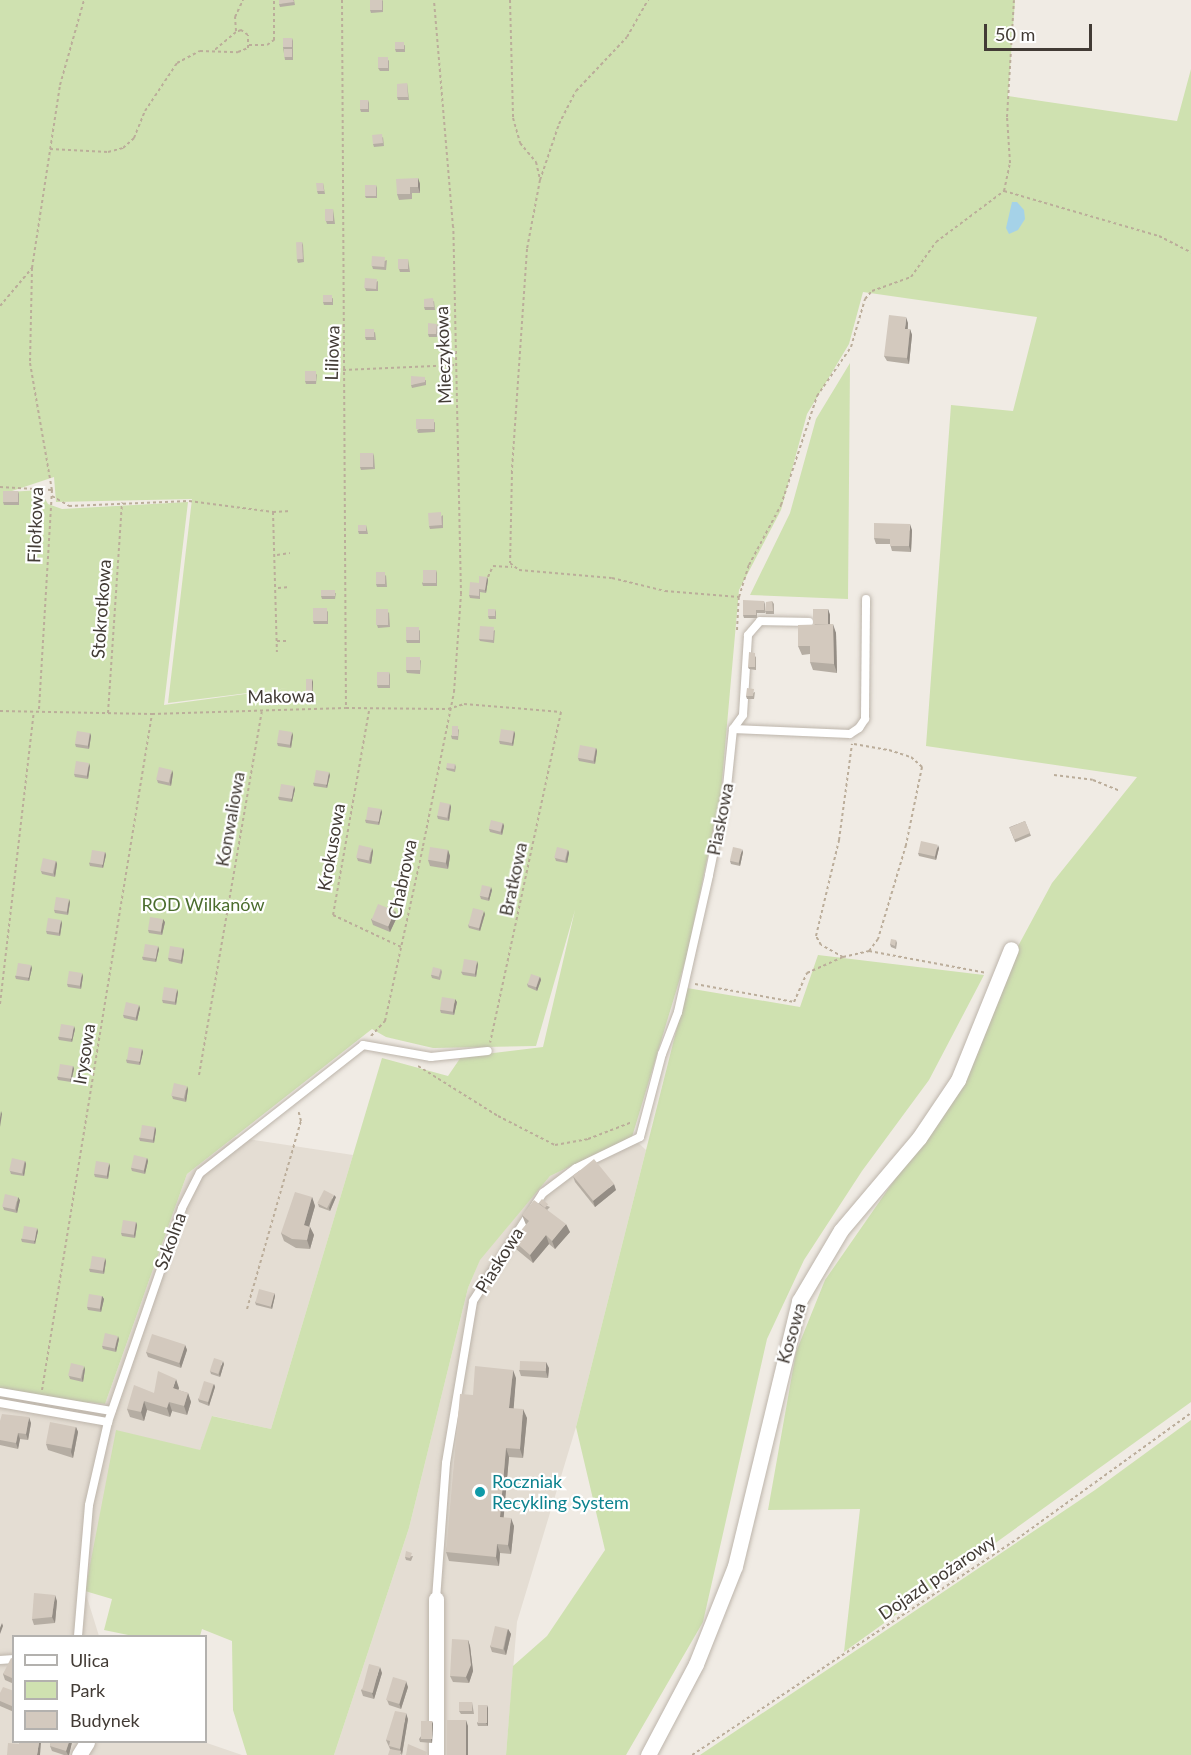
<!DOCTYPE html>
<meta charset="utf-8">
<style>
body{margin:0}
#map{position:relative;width:1191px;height:1755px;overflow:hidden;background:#f0ebe4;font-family:Lato,sans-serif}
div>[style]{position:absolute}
.residential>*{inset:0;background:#e4ddd3}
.green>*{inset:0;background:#cfe1b0}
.water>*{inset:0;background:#a5d2e8}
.path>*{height:2px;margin-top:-1px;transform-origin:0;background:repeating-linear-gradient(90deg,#bbad9a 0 3px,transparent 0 6px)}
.roads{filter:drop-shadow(0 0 2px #bdb5ab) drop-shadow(0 0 2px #bdb5ab)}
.service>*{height:8px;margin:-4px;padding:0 4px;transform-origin:4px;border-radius:4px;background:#fff}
.minor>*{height:15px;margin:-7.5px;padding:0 7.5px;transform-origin:7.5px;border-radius:7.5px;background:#fff}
.wall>*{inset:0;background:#b5ada3;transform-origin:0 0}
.shaded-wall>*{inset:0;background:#948d85}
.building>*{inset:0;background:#d3c9be;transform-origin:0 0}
.dots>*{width:16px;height:16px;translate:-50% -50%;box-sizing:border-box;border:3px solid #fff;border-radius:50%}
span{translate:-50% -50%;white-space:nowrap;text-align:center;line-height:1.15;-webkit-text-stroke:4.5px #fff;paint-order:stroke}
.street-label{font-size:18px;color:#423b35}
.park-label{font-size:18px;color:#4b6d2e}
.culture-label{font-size:18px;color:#0d838f}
.left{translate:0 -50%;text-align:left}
.legend{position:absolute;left:12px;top:1635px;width:195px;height:108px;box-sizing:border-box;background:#fff;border:2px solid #b3b1ae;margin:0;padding:8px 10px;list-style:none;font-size:18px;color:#423b35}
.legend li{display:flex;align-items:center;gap:12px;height:30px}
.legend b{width:30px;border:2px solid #b3b1ae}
.scale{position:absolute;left:984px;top:24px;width:108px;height:27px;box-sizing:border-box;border:3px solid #423b35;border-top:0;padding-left:8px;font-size:18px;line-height:21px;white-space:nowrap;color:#423b35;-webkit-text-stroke:4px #fff;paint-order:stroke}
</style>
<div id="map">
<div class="residential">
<div style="clip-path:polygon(235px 1137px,353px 1155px,271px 1429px,213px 1416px,200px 1450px,85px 1591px,99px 1636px,14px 1636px,14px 1742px,204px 1742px,242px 1755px,0 1755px,0 1395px,86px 1411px,88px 1402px,105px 1404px,187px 1174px)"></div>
<div style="clip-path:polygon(632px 1137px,646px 1150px,576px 1427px,517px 1622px,506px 1755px,334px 1755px,409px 1528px,468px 1288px,480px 1259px,550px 1176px)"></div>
</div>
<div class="green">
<div style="clip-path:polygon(evenodd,0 0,1015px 0,1008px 96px,1177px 121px,1191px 69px,1191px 1402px,844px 1652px,860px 1509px,768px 1510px,796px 1352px,825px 1280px,968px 1074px,1016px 950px,1052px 883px,1137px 777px,926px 746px,951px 405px,1013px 411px,1037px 317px,863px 292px,849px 344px,807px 414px,781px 510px,739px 590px,721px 792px,687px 955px,632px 1137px,550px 1176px,480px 1260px,468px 1288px,409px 1528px,334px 1755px,247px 1755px,233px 1710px,232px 1641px,202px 1629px,200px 1636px,133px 1636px,104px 1630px,112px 1599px,85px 1591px,116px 1430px,200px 1450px,212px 1416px,271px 1429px,382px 1058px,448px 1076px,461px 1057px,543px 1047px,575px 910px,536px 1046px,433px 1048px,386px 1037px,372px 1029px,187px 1174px,105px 1404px,88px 1402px,86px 1411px,0 1395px,0 0,54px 477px,56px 502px,192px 499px,168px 703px,289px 688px,164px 705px,188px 502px,62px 509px,48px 504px,40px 490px,9px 492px,54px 477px)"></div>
<div style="clip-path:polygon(850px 363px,848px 599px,750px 595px,790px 513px,816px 419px)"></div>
<div style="clip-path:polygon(818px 955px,984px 975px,929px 1080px,862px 1171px,804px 1260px,767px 1339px,703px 1622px,626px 1755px,506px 1755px,513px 1666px,547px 1636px,605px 1550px,576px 1427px,687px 988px,800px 1007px)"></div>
<div style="clip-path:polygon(1191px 1420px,1191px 1755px,700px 1755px,1095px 1490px)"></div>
</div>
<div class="water">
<div style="clip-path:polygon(1012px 202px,1017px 202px,1024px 210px,1025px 219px,1018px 230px,1009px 234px,1006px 228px)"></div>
</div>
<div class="path">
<div style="left:342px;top:0;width:708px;rotate:89.68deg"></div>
<div style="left:510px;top:0;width:118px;rotate:88.5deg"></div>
<div style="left:513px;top:118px;width:26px;rotate:74deg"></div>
<div style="left:520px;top:143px;width:25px;rotate:50deg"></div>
<div style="left:536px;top:162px;width:18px;rotate:77deg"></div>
<div style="left:540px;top:180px;width:70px;rotate:100.7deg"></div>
<div style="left:527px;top:249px;width:223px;rotate:93.9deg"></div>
<div style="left:512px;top:471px;width:92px;rotate:91.2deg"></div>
<div style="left:510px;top:563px;width:11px;rotate:38deg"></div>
<div style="left:519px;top:570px;width:93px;rotate:4.9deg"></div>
<div style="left:612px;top:578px;width:55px;rotate:13.8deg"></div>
<div style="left:665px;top:591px;width:74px;rotate:4.6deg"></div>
<div style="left:236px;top:31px;width:14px;rotate:-94deg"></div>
<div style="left:235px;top:17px;width:19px;rotate:-65deg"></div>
<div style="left:249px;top:45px;width:18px"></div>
<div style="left:267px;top:45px;width:9px;rotate:-36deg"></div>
<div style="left:274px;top:40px;width:40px;rotate:-90deg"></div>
<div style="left:50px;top:149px;width:58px;rotate:3deg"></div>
<div style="left:108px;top:152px;width:16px;rotate:-15deg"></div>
<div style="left:123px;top:148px;width:15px;rotate:-42deg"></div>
<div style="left:134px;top:138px;width:29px;rotate:-68deg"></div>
<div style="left:145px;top:111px;width:58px;rotate:-56.3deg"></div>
<div style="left:177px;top:63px;width:26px;rotate:-28deg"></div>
<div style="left:200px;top:51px;width:38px;rotate:2deg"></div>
<div style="left:238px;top:52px;width:11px;rotate:-22deg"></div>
<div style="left:248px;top:48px;width:13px;rotate:-90deg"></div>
<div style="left:248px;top:35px;width:9px;rotate:-144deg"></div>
<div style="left:241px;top:30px;width:5px;rotate:158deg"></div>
<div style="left:236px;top:32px;width:30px;rotate:140deg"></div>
<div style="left:540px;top:180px;width:59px;rotate:-71.3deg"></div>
<div style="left:559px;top:124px;width:37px;rotate:-63deg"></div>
<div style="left:576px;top:91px;width:74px;rotate:-46.6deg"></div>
<div style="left:627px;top:37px;width:43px;rotate:-60.4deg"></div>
<div style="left:1004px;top:191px;width:161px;rotate:16.2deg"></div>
<div style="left:1159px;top:236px;width:36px;rotate:27deg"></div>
<div style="left:32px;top:268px;width:95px;rotate:91.2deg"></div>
<div style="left:30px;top:363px;width:129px;rotate:80.2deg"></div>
<div style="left:52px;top:490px;width:222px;rotate:93.4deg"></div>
<div style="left:0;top:306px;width:50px;rotate:-49.9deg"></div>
<div style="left:32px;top:268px;width:185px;rotate:-81.3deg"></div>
<div style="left:60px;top:85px;width:88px;rotate:-74.2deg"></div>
<div style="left:343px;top:370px;width:114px;rotate:-2.5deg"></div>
<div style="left:0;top:487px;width:52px;rotate:3.3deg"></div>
<div style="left:52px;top:496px;width:20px;rotate:30deg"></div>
<div style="left:69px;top:506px;width:120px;rotate:-2.4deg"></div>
<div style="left:189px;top:501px;width:85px;rotate:7.5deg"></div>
<div style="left:273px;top:512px;width:140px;rotate:88.4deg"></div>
<div style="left:273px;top:512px;width:18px;rotate:-3deg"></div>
<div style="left:277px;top:555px;width:13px;rotate:-9deg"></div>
<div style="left:488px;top:577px;width:12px;rotate:-66deg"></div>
<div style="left:493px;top:566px;width:19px;rotate:3deg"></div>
<div style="left:278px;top:588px;width:12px;rotate:-5deg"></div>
<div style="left:737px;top:630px;width:33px;rotate:-87deg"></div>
<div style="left:739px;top:597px;width:34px;rotate:-73deg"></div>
<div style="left:749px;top:565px;width:68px;rotate:-61.9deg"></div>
<div style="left:781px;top:505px;width:115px;rotate:-71.7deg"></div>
<div style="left:817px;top:396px;width:60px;rotate:-55.2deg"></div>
<div style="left:851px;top:347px;width:50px;rotate:-73.7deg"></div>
<div style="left:865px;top:299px;width:11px;rotate:-49deg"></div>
<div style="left:872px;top:291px;width:41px;rotate:-19.7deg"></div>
<div style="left:911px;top:277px;width:43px;rotate:-54.5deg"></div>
<div style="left:936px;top:242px;width:85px;rotate:-36.9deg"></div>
<div style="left:1004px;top:191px;width:29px;rotate:-78deg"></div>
<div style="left:1010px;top:163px;width:46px;rotate:-93.7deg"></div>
<div style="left:1007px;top:117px;width:117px;rotate:-86.6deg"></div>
<div style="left:277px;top:641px;width:12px"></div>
<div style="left:0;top:711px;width:152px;rotate:1.1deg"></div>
<div style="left:152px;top:714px;width:194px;rotate:-1.8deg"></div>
<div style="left:346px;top:708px;width:102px;rotate:0.6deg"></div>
<div style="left:448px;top:709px;width:17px;rotate:-17deg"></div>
<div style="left:464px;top:704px;width:97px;rotate:4.7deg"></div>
<div style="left:561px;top:712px;width:338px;rotate:102.1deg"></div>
<div style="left:369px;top:711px;width:207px;rotate:100deg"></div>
<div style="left:333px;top:915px;width:75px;rotate:25.2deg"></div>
<div style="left:108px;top:713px;width:211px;rotate:-86.2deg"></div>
<div style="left:854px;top:744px;width:36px;rotate:10deg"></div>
<div style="left:889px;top:750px;width:23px;rotate:18deg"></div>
<div style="left:911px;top:757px;width:15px;rotate:42deg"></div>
<div style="left:922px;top:767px;width:80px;rotate:101.6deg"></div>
<div style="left:906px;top:845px;width:98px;rotate:106.6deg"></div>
<div style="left:878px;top:939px;width:15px;rotate:127deg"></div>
<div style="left:1054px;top:775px;width:39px;rotate:7deg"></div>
<div style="left:1093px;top:780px;width:29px;rotate:22deg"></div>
<div style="left:843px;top:957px;width:25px;rotate:-151deg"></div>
<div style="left:821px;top:945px;width:10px;rotate:-119deg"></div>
<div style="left:816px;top:936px;width:99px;rotate:-76.5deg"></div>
<div style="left:839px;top:840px;width:97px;rotate:-82.3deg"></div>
<div style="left:695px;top:984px;width:101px;rotate:10.3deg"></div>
<div style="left:794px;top:1002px;width:32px;rotate:-66deg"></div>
<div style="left:807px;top:973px;width:39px;rotate:-24deg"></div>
<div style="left:843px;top:957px;width:27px;rotate:-13deg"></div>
<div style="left:869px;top:951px;width:120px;rotate:10.6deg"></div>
<div style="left:0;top:1004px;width:294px;rotate:-83.4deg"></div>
<div style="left:371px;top:1036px;width:21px;rotate:-47deg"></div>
<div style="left:385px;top:1021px;width:179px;rotate:-77.7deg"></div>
<div style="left:423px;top:846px;width:157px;rotate:-78.6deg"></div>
<div style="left:454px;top:692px;width:98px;rotate:-85.9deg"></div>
<div style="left:461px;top:594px;width:367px;rotate:-91.2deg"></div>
<div style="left:453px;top:227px;width:228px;rotate:-94.8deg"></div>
<div style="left:418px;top:1066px;width:94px;rotate:32deg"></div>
<div style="left:498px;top:1116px;width:64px;rotate:27deg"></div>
<div style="left:555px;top:1145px;width:34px;rotate:-10deg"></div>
<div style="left:588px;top:1139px;width:47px;rotate:-21.1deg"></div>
<div style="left:199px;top:1075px;width:369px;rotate:-80.2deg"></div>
<div style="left:247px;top:1309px;width:196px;rotate:-74deg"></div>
<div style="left:301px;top:1121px;width:11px;rotate:-105deg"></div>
<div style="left:42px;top:1390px;width:685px;rotate:-80.76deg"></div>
<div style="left:692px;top:1755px;width:390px;rotate:-33.6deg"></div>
<div style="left:1017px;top:1539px;width:215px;rotate:-35.9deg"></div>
</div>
<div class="roads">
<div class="service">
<div style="left:733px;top:729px;width:117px;rotate:2.4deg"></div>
<div style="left:850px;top:734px;width:11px;rotate:-34deg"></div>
<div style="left:859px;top:728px;width:11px;rotate:-56deg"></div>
<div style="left:865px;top:719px;width:120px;rotate:-89.5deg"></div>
<div style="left:0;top:1392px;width:113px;rotate:9.7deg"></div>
<div style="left:0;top:1403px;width:110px;rotate:10deg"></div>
<div style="left:436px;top:1599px;width:136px;rotate:-85.8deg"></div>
<div style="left:446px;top:1463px;width:164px;rotate:-80.5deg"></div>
<div style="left:473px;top:1301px;width:129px;rotate:-57.1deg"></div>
<div style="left:543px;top:1193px;width:41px;rotate:-37.1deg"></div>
<div style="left:576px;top:1168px;width:71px;rotate:-25.8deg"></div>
<div style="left:640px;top:1137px;width:86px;rotate:-75.2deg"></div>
<div style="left:662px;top:1054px;width:45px;rotate:-69.1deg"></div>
<div style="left:678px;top:1012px;width:140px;rotate:-77.2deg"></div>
<div style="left:709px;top:875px;width:90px;rotate:-78.4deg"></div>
<div style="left:727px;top:787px;width:58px;rotate:-84.1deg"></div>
<div style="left:733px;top:729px;width:17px;rotate:-54deg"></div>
<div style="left:743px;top:715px;width:80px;rotate:-86.4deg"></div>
<div style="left:748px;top:635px;width:18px;rotate:-49deg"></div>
<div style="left:760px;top:621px;width:49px;rotate:1.2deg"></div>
<div style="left:78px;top:1636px;width:131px;rotate:-85.2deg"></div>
<div style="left:89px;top:1505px;width:85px;rotate:-77.1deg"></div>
<div style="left:108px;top:1422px;width:226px;rotate:-70.9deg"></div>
<div style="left:182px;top:1208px;width:39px;rotate:-63deg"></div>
<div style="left:200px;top:1173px;width:207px;rotate:-38.1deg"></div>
<div style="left:363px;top:1045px;width:69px;rotate:10deg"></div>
<div style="left:431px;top:1057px;width:57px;rotate:-6deg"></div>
<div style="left:0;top:1660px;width:14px;rotate:-4deg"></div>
</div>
<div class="minor">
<div style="left:79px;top:1755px;width:15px;rotate:-58deg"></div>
<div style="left:436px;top:1755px;width:156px;rotate:-90deg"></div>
<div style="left:648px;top:1755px;width:103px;rotate:-62.2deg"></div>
<div style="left:696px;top:1664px;width:105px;rotate:-68.3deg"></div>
<div style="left:735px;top:1566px;width:273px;rotate:-76.4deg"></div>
<div style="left:799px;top:1301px;width:82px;rotate:-59.4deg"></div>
<div style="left:841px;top:1230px;width:121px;rotate:-49.7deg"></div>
<div style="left:919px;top:1138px;width:70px;rotate:-56.1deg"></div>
<div style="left:958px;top:1080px;width:141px;rotate:-68deg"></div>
</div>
</div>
<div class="wall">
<div style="clip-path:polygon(294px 0,295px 5px,280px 7px,279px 4px)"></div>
<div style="clip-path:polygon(383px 0,383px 12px,371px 13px,370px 10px)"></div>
<div style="clip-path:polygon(292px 38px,293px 41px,293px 60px,285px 60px,283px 47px)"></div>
<div style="clip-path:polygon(405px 45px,405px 52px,396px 52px,395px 49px)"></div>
<div style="clip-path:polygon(389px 60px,389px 71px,380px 71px,378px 68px)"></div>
<div style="clip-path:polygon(407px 83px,409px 100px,398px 100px,397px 97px)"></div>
<div style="clip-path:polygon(368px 100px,369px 103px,369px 112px,361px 112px,360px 109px)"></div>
<div style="clip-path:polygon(383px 137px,384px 146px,374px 147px,373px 144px)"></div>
<div style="clip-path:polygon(418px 178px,420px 184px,420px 193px,412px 193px,412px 199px,399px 200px,397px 194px)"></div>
<div style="clip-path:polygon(323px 183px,325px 194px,318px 194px,317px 191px)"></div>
<div style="clip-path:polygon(376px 185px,377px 188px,377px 198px,366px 198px,365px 196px)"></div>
<div style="clip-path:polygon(333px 209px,335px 224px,327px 224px,326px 221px)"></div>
<div style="clip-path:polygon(302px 242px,303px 245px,304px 262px,298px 263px,297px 260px)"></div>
<div style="clip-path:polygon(408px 259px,410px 272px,400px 272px,399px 269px)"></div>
<div style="clip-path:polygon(387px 260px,386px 270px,373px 269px,372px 266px)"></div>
<div style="clip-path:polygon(378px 281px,378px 291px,366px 291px,365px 288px)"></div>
<div style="clip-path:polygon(333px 298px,333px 305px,324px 305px,323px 302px)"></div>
<div style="clip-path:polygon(434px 301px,435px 310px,425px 310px,424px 307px)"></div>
<div style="clip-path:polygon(908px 323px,908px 329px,910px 329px,912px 335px,909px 364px,887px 361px,884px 356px)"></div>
<div style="clip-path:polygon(437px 324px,438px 327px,437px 337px,429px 337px,428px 334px)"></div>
<div style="clip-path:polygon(375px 332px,376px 340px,366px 340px,365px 337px)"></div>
<div style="clip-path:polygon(317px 374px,316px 384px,306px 384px,305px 381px)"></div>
<div style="clip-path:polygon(426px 380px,426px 385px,412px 388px,411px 385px)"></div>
<div style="clip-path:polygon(435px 422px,435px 432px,418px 433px,417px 430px)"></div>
<div style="clip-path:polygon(373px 453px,374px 456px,375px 469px,361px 470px,360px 467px)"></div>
<div style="clip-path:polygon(18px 491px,19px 494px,19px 505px,4px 505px,3px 502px)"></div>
<div style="clip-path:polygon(443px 515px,443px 528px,430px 529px,429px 526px)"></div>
<div style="clip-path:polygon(366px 525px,368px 534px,359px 534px,358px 531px)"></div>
<div style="clip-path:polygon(912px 530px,911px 552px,892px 551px,890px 544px,876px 544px,874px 538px)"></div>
<div style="clip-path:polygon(436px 570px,437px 573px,437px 586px,423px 586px,422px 583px)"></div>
<div style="clip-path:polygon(386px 575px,387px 587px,377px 587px,376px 584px)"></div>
<div style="clip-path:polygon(487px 577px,488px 580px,486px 593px,480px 592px,480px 599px,470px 598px,469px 595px,479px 583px)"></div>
<div style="clip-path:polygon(336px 593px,335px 599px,322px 599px,321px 596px)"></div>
<div style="clip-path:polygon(764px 601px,765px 604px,765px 613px,757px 613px,757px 618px,744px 618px,743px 615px)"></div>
<div style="clip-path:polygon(772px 601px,774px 604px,774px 614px,766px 614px,765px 611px)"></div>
<div style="clip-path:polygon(495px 609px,496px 612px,496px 619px,489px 619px,488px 616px)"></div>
<div style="clip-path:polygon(828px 609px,830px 615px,830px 624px,836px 633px,837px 673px,813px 670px,810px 662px,810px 654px,802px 655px,798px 646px,814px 625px)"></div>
<div style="clip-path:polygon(328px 611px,328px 624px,314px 624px,313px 621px)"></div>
<div style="clip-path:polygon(389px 612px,390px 627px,378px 628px,377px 625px)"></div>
<div style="clip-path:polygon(420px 630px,420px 643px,407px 643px,406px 640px)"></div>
<div style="clip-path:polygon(495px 630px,494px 643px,480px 641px,479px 639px)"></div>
<div style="clip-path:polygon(756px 656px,756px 670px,749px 669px,748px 667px)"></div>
<div style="clip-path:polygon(421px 660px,420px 674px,407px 673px,406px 670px)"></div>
<div style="clip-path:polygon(389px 672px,390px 675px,390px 688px,378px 688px,377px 685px)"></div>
<div style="clip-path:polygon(313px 682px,312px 699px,307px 699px,305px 696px)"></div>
<div style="clip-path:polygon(755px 692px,754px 699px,747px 699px,746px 696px)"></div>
<div style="clip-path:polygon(459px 729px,458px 740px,452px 739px,451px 736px)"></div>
<div style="clip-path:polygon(514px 731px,515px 734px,513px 746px,500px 744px,499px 741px)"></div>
<div style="clip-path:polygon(90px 733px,91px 736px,89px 749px,76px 747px,75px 744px)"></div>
<div style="clip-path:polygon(293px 735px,291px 748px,278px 746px,277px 743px)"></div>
<div style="clip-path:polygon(596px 748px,597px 751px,595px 764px,579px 761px,578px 758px)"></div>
<div style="clip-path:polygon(455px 764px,456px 767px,455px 772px,447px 770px,446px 768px)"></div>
<div style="clip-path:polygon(90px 766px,88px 779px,75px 777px,74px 774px)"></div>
<div style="clip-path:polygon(173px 773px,171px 786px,158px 783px,157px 780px)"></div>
<div style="clip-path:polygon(330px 775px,327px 788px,314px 786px,313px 783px)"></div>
<div style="clip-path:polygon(295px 789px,292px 802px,279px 800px,278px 797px)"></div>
<div style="clip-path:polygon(450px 804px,451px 807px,449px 821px,438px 819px,437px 816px)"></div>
<div style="clip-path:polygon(382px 812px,379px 825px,366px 823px,365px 820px)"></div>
<div style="left:1025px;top:821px;width:16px;height:17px;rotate:68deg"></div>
<div style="clip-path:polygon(503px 823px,504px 826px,502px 835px,490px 832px,489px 829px)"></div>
<div style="clip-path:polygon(939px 848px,936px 860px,919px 856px,918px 853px)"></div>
<div style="clip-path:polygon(448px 850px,450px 856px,448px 869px,430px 866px,428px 860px)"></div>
<div style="clip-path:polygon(568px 850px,569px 853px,567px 863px,556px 861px,555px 858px)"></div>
<div style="clip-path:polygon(373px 851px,371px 864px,358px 861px,357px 858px)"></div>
<div style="clip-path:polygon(105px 852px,106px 855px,103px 868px,90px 866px,89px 863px)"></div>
<div style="clip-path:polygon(743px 852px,740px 866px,731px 864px,730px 861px)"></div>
<div style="clip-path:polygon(56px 861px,57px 864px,55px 877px,42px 874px,41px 871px)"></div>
<div style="clip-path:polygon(492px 890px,489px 901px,481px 899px,480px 896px)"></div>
<div style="clip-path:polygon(70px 902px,68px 915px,55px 913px,54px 910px)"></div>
<div style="clip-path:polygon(395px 911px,397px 917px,390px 932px,373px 925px,371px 919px)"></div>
<div style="clip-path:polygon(485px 914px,480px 931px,469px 928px,468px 925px)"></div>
<div style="clip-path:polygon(165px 922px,162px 935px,149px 933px,148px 930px)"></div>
<div style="clip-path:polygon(62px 923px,60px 936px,47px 934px,46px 931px)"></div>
<div style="clip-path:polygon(896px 940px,897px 943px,896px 949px,891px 947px,890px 944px)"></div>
<div style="clip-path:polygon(183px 948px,184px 951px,182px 964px,169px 961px,168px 958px)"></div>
<div style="clip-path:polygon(159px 949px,156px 962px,143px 960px,142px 957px)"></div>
<div style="clip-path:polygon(478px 964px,476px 977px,463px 975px,461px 972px)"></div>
<div style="clip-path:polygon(32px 968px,29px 981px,16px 979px,15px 976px)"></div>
<div style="clip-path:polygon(441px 969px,442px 972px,440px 980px,432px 978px,431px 975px)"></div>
<div style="clip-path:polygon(83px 976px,81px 989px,68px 987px,67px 984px)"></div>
<div style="clip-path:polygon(540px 977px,541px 980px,537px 991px,528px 987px,527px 984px)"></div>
<div style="clip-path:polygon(178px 992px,176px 1005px,163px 1003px,162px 1000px)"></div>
<div style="clip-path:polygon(457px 1002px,454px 1015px,441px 1013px,440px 1010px)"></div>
<div style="clip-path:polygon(140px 1008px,137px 1021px,124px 1018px,123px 1015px)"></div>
<div style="clip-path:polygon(75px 1029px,72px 1042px,59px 1040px,58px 1037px)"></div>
<div style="clip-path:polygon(142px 1049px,143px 1052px,140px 1065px,127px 1063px,126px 1060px)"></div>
<div style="clip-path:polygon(73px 1066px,74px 1069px,71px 1082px,58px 1080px,57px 1077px)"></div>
<div style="clip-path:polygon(188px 1089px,186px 1102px,173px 1099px,172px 1096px)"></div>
<div style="clip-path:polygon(155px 1127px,156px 1130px,154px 1143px,140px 1141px,139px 1138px)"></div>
<div style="clip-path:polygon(147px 1158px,148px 1161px,145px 1174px,132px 1171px,131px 1168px)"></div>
<div style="clip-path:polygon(25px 1161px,26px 1164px,24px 1176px,11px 1174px,10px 1171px)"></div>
<div style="clip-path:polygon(110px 1166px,108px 1179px,95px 1177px,94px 1174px)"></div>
<div style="clip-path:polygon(573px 1176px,616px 1190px,595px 1207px,575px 1182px)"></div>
<div style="clip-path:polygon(312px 1197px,315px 1206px,309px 1226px,310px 1227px,314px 1235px,310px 1249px,296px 1248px,284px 1241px,281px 1233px)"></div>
<div style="clip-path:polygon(336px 1197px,330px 1211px,319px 1207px,318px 1204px)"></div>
<div style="clip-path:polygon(20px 1200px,17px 1213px,4px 1210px,3px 1207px)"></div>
<div style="clip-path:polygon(539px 1203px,550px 1207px,547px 1210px,570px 1232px,555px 1249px,549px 1244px,533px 1263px,516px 1249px,513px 1240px,526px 1225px,522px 1215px)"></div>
<div style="clip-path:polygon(136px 1222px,137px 1225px,135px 1238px,122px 1236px,121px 1233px)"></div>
<div style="clip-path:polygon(38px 1231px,35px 1244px,22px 1242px,21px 1239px)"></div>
<div style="clip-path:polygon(106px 1261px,104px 1274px,90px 1272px,89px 1269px)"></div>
<div style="clip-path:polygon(274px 1293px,275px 1296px,272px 1309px,256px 1305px,255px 1302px)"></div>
<div style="clip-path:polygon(102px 1296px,104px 1299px,101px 1312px,88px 1310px,87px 1307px)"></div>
<div style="clip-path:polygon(119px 1339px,116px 1352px,103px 1349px,102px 1346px)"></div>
<div style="clip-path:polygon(185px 1345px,187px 1350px,181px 1368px,148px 1357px,146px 1352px)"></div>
<div style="clip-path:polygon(224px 1364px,220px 1377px,211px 1374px,210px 1371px)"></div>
<div style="clip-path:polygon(549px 1368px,548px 1378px,521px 1376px,519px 1370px)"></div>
<div style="clip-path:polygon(85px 1369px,83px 1382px,70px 1379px,69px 1376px)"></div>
<div style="clip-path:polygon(516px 1378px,513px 1408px,527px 1418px,523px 1458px,509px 1457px,503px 1517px,514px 1526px,511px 1554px,500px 1553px,499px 1566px,449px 1561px,446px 1552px,473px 1395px)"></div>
<div style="clip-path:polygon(214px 1384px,215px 1387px,209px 1406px,199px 1402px,198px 1399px)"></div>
<div style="clip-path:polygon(179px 1388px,178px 1390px,188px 1393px,191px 1402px,187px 1415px,172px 1411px,170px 1417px,147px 1410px,144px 1421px,130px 1417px,127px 1409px,154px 1393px)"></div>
<div style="clip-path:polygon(0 1421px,31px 1423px,28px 1440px,20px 1439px,18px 1449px,0 1445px)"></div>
<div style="clip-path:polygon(76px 1427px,78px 1432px,73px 1458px,48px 1450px,46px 1444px)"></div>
<div style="clip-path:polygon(413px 1556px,411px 1561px,406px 1560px,405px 1557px)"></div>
<div style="clip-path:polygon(57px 1601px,55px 1623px,34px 1625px,32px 1619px)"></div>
<div style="clip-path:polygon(508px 1629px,511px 1634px,506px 1655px,492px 1652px,490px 1646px)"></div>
<div style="clip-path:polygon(468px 1640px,470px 1646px,473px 1671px,469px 1683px,453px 1682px,450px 1676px)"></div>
<div style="clip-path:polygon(14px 1659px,14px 1684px,5px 1680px,3px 1674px)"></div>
<div style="clip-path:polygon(382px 1673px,374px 1699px,363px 1696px,361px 1690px)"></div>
<div style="clip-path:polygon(408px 1687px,401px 1709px,389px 1705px,387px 1700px)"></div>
<div style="clip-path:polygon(14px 1691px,14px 1712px,0 1706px,0 1693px)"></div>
<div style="clip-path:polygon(472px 1702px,474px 1714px,461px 1714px,459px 1711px)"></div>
<div style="clip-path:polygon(488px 1708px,488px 1726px,478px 1726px,477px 1723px)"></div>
<div style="clip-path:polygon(408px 1719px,402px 1755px,390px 1749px,386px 1740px)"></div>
<div style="clip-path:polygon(432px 1721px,433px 1724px,432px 1743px,420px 1742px,419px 1739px)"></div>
<div style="clip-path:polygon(51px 1742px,72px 1742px,69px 1755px,64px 1755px,52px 1751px,50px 1746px)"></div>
</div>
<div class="shaded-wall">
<div style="clip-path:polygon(418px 178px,420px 184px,420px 193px,418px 187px)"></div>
<div style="clip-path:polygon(906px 317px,908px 323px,907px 334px,905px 329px)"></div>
<div style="clip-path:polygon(910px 329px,912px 335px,909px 364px,907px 358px)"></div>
<div style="clip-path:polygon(910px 524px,912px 530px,911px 552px,909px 546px)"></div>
<div style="clip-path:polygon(487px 577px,488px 580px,486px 593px,485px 590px)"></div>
<div style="clip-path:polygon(828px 609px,830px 615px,830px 633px,828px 627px)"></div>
<div style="clip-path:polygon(833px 624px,836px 633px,837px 673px,834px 664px)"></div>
<div style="clip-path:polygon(312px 679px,313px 682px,312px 699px,311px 696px)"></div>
<div style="clip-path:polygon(514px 731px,515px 734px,513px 746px,512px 743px)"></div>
<div style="clip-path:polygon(292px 732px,293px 735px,291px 748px,290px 745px)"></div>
<div style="clip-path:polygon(90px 733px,91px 736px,89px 749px,88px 746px)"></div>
<div style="clip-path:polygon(596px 748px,597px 751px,595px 764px,594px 761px)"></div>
<div style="clip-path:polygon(89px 763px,90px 766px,88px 779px,87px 776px)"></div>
<div style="clip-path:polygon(172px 770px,173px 773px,171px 786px,170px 783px)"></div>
<div style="clip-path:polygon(329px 772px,330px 775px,327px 788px,326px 785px)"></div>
<div style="clip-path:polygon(294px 786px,295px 789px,292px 802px,291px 799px)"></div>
<div style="clip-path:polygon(450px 804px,451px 807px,449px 821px,448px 818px)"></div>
<div style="clip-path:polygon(381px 809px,382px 812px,379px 825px,378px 822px)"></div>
<div style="clip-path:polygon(503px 823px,504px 826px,502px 835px,501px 832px)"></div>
<div style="clip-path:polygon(938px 845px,939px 848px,936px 860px,935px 857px)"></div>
<div style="clip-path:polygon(372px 848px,373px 851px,371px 864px,370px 861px)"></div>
<div style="clip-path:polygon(742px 849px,743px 852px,740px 866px,739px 863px)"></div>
<div style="clip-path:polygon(448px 850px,450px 856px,448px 869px,446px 863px)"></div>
<div style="clip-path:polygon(568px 850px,569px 853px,567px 863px,566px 860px)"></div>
<div style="clip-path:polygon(105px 852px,106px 855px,103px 868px,102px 866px)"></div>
<div style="clip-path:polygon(56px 861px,57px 864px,55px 877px,54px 874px)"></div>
<div style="clip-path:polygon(491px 887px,492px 890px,489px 901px,488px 898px)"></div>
<div style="clip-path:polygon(69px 899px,70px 902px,68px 915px,67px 912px)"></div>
<div style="clip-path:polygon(395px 911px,397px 917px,390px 932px,388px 926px)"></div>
<div style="clip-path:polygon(484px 911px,485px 914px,480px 931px,479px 929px)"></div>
<div style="clip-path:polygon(163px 919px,165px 922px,162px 935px,161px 932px)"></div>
<div style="clip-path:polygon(61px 920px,62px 923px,60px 936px,59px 933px)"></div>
<div style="clip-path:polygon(158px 946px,159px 949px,156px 962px,155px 959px)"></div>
<div style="clip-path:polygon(183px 948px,184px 951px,182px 964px,181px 961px)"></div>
<div style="clip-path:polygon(477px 961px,478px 964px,476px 977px,475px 974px)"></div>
<div style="clip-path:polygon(31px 965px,32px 968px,29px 981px,28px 978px)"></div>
<div style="clip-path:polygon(82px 973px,83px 976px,81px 989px,80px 986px)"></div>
<div style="clip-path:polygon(540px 977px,541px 980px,537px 991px,536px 988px)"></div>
<div style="clip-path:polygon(177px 989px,178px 992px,176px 1005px,175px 1002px)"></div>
<div style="clip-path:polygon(455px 999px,457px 1002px,454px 1015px,453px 1012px)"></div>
<div style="clip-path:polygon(139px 1005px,140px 1008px,137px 1021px,136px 1018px)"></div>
<div style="clip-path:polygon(74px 1026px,75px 1029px,72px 1042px,71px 1039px)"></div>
<div style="clip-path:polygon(142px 1049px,143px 1052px,140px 1065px,139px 1062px)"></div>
<div style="clip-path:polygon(73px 1066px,74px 1069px,71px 1082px,70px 1079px)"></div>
<div style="clip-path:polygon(187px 1086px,188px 1089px,186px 1102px,185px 1099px)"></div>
<div style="clip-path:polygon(1px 1111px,2px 1114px,0 1127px,0 1118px)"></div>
<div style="clip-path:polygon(155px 1127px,156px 1130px,154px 1143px,153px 1140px)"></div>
<div style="clip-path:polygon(147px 1158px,148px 1161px,145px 1174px,144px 1171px)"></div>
<div style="clip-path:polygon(25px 1161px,26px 1164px,24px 1176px,23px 1174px)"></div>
<div style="clip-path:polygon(109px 1163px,110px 1166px,108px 1179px,107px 1176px)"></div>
<div style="clip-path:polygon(614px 1184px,616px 1190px,595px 1207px,593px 1201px)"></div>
<div style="clip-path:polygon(334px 1195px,336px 1197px,330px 1211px,329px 1208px)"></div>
<div style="clip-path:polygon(18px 1197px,20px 1200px,17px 1213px,16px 1210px)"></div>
<div style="clip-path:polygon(312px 1197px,315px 1206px,307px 1234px,304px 1225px)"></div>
<div style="clip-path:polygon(136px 1222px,137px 1225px,135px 1238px,134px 1235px)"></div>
<div style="clip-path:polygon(566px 1224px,570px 1232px,555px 1249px,552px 1241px)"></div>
<div style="clip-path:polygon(310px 1227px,314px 1235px,310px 1249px,307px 1240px)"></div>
<div style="clip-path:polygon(37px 1228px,38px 1231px,35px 1244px,34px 1241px)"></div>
<div style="clip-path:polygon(546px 1235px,549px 1244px,533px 1263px,530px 1255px)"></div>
<div style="clip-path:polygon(105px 1258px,106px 1261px,104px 1274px,103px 1271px)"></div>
<div style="clip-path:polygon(274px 1293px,275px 1296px,272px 1309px,271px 1306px)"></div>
<div style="clip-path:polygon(102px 1296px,104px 1299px,101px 1312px,100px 1309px)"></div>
<div style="clip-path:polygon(118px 1336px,119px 1339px,116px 1352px,115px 1349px)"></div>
<div style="clip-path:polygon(185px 1345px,187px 1350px,181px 1368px,179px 1362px)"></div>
<div style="clip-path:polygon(223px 1361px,224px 1364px,220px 1377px,219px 1374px)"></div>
<div style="clip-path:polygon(546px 1362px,549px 1368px,548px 1378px,546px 1372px)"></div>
<div style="clip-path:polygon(84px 1366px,85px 1369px,83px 1382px,82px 1379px)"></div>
<div style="clip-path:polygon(513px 1370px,516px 1378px,513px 1417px,509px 1408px)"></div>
<div style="clip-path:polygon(176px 1379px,179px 1388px,176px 1397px,173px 1388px)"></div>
<div style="clip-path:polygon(214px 1384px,215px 1387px,209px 1406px,208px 1403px)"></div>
<div style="clip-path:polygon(188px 1393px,191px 1402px,187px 1415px,184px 1406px)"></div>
<div style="clip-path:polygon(144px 1401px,147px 1410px,144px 1421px,141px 1412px)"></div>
<div style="clip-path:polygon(169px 1402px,172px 1411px,170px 1417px,167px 1408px)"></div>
<div style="clip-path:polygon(523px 1409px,527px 1418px,523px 1458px,520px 1449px)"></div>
<div style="clip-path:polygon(29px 1417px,31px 1423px,28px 1440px,26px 1434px)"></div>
<div style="clip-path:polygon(76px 1427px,78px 1432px,73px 1458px,71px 1452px)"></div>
<div style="clip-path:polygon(18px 1433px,20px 1439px,18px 1449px,16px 1443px)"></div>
<div style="clip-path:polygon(506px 1448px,509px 1457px,503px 1525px,500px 1517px)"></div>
<div style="clip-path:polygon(511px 1518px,514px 1526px,511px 1554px,508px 1545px)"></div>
<div style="clip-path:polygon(497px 1544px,500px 1553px,499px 1566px,496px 1557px)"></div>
<div style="clip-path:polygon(55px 1595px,57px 1601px,55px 1623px,52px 1617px)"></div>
<div style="clip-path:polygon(2px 1623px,3px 1626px,0 1634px,0 1628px)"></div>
<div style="clip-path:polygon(508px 1629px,511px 1634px,506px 1655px,504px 1649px)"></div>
<div style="clip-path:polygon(468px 1640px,470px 1646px,473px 1671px,469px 1683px,466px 1677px)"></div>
<div style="clip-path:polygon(380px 1667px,382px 1673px,374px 1699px,372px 1693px)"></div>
<div style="clip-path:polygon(406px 1681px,408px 1687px,401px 1709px,399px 1703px)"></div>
<div style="clip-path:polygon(487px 1705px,488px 1708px,488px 1726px,486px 1723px)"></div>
<div style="clip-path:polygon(406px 1713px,408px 1719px,402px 1754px,400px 1749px)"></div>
<div style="clip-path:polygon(466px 1720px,468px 1726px,468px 1755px,466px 1755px)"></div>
<div style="clip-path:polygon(432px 1721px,433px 1724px,432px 1743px,431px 1740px)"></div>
<div style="clip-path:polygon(39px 1742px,41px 1742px,40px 1755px,37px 1755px)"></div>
<div style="clip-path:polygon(69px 1742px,72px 1742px,69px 1755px,68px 1755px,66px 1751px)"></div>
</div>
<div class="building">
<div style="clip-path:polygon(279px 0,293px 0,294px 2px,279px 4px)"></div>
<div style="left:370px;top:0;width:12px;height:10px"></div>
<div style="left:283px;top:38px;width:9px;height:9px"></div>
<div style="left:395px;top:42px;width:9px;height:7px"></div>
<div style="left:284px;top:49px;width:8px;height:8px"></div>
<div style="left:378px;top:57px;width:10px;height:11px"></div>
<div style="clip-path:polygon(407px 83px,408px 97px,397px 97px,397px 84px)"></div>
<div style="left:360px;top:100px;width:8px;height:9px"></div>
<div style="left:382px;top:134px;width:9px;height:10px;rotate:84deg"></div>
<div style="clip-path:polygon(418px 178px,418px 187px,410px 187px,410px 194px,397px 194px,396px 179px)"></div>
<div style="clip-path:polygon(316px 183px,323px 183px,324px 191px,317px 191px)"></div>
<div style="left:365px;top:185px;width:11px;height:11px"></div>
<div style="left:325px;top:209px;width:8px;height:12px"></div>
<div style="left:302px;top:242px;width:17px;height:6px;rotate:87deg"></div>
<div style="left:372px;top:256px;width:13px;height:10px;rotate:4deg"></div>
<div style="left:398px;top:259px;width:10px;height:10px"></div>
<div style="left:365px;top:278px;width:12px;height:10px;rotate:5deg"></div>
<div style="left:323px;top:295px;width:9px;height:7px"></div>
<div style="clip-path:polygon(433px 298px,434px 307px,424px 307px,424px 299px)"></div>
<div style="clip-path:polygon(889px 315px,906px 317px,905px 329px,910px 329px,907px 358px,884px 356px)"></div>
<div style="clip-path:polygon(428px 323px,437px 324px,436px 334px,428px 334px)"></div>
<div style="left:365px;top:329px;width:9px;height:8px"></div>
<div style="left:305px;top:371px;width:11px;height:10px"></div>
<div style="clip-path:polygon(411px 376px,425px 377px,425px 382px,411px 385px)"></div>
<div style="left:434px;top:419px;width:10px;height:18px;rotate:90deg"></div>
<div style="left:360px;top:453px;width:13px;height:14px"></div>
<div style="left:3px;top:491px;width:15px;height:11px"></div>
<div style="left:441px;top:512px;width:13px;height:13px;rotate:86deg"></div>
<div style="clip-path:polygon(874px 523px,910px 524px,909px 546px,890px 546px,890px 539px,874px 538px)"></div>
<div style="left:358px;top:525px;width:8px;height:6px"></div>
<div style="left:423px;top:570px;width:13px;height:13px"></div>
<div style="left:376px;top:572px;width:9px;height:12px"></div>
<div style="clip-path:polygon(479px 576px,487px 577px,485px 590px,479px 589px,479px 596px,469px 595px,470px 582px,479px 583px)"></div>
<div style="left:321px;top:590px;width:14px;height:6px"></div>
<div style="clip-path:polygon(743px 600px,764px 601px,764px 610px,756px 610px,756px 615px,743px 615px)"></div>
<div style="clip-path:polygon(772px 601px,773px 611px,765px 611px,766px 602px)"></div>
<div style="left:313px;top:608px;width:14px;height:13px"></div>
<div style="left:376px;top:609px;width:12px;height:16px"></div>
<div style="left:488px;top:609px;width:7px;height:7px"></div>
<div style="left:828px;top:609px;width:15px;height:15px;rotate:90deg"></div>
<div style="clip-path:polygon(833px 624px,834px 664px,810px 662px,810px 646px,798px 646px,798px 625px)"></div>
<div style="left:480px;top:626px;width:14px;height:13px;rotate:4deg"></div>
<div style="left:406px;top:627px;width:13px;height:13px"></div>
<div style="clip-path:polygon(749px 652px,755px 653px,755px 667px,748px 667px)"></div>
<div style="left:406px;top:657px;width:14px;height:13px"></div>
<div style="left:377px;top:672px;width:12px;height:13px"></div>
<div style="left:306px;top:679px;width:6px;height:17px"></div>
<div style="clip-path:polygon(747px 688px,754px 689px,753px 696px,746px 696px)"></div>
<div style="left:452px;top:726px;width:6px;height:10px"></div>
<div style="left:501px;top:729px;width:13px;height:12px;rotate:9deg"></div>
<div style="left:279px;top:730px;width:13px;height:13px;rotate:9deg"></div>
<div style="left:77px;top:731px;width:13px;height:13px;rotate:9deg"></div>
<div style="left:580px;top:745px;width:16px;height:13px;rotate:11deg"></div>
<div style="left:76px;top:761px;width:13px;height:13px;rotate:9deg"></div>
<div style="left:447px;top:763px;width:8px;height:5px;rotate:7deg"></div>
<div style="left:159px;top:767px;width:13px;height:13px;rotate:13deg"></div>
<div style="left:316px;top:770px;width:13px;height:13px;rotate:9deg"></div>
<div style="left:281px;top:784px;width:13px;height:13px;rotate:9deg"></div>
<div style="left:440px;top:802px;width:10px;height:14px;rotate:11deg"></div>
<div style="left:368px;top:807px;width:13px;height:13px;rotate:9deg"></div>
<div style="left:491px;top:820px;width:12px;height:9px;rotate:14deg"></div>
<div style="left:1025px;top:821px;width:13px;height:17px;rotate:67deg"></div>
<div style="left:921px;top:841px;width:17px;height:12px;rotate:13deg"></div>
<div style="left:359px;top:845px;width:13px;height:13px;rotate:13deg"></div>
<div style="left:430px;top:847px;width:18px;height:13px;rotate:9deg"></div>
<div style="left:557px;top:847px;width:11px;height:11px;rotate:15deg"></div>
<div style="left:733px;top:847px;width:9px;height:14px;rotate:13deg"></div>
<div style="left:92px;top:850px;width:13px;height:13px;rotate:9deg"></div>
<div style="left:43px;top:858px;width:13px;height:13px;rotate:13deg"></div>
<div style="left:482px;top:885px;width:9px;height:11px;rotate:13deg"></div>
<div style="left:56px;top:897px;width:13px;height:13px;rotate:9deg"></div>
<div style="left:378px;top:904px;width:18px;height:17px;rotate:22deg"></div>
<div style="left:473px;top:908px;width:11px;height:18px;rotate:15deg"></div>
<div style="left:150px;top:917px;width:13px;height:13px;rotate:9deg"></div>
<div style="left:48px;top:918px;width:13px;height:13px;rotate:9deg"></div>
<div style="clip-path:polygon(891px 939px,896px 940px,895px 946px,890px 944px)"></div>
<div style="left:145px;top:944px;width:13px;height:13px;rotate:9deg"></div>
<div style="left:170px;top:946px;width:13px;height:12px;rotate:9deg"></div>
<div style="left:464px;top:959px;width:13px;height:13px;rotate:9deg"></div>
<div style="left:18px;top:963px;width:13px;height:13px;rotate:9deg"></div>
<div style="left:433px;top:967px;width:8px;height:8px;rotate:14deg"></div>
<div style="left:69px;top:971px;width:13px;height:13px;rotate:9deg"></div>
<div style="left:531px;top:974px;width:9px;height:11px;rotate:18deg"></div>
<div style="left:164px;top:987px;width:13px;height:13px;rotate:9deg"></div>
<div style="left:442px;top:997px;width:13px;height:13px;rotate:9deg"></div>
<div style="left:126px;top:1002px;width:13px;height:13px;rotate:13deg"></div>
<div style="left:61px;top:1024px;width:13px;height:13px;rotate:9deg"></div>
<div style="left:129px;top:1047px;width:13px;height:13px;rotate:9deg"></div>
<div style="left:60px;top:1064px;width:13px;height:13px;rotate:9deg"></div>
<div style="left:174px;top:1083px;width:13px;height:13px;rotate:13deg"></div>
<div style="left:142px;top:1125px;width:13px;height:13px;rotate:9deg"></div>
<div style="left:134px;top:1155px;width:13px;height:13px;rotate:13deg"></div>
<div style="left:12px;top:1158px;width:13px;height:13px;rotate:13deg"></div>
<div style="left:594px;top:1159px;width:32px;height:27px;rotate:51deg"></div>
<div style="left:96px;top:1161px;width:13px;height:13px;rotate:9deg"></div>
<div style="left:324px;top:1190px;width:11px;height:15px;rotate:27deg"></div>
<div style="clip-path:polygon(295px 1192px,312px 1197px,304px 1225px,310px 1227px,307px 1240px,292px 1239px,281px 1233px)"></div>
<div style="left:5px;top:1194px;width:13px;height:13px;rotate:13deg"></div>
<div style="left:542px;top:1199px;width:8px;height:5px;rotate:40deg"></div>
<div style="clip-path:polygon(534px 1200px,566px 1224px,552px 1241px,546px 1235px,530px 1255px,513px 1240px,529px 1221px,522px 1215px)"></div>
<div style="left:123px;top:1220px;width:13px;height:13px;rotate:9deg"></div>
<div style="left:24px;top:1226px;width:13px;height:13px;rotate:9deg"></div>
<div style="left:92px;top:1256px;width:13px;height:13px;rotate:9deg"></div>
<div style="left:259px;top:1289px;width:16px;height:14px;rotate:15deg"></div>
<div style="left:89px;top:1294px;width:13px;height:13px;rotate:9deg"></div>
<div style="left:105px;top:1333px;width:13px;height:13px;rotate:13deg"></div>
<div style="left:152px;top:1334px;width:35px;height:19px;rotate:18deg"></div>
<div style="left:214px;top:1358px;width:9px;height:14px;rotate:18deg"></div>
<div style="left:520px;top:1361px;width:26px;height:9px;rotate:2deg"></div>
<div style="left:71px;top:1363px;width:13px;height:13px;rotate:13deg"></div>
<div style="clip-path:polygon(475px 1366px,513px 1370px,509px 1408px,523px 1409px,520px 1449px,506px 1448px,500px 1517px,511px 1518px,508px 1545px,497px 1544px,496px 1557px,446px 1552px,460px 1394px,473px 1395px)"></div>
<div style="clip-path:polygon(158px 1371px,176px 1379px,173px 1388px,188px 1393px,184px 1406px,169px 1402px,167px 1408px,144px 1401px,141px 1412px,127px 1409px,134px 1385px,154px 1393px)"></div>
<div style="left:204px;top:1381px;width:10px;height:19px;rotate:17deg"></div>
<div style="clip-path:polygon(2px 1414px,29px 1417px,26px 1434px,18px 1433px,16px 1443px,0 1440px,0 1421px)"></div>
<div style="left:50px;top:1422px;width:26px;height:22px;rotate:11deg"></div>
<div style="clip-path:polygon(406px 1551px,412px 1553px,410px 1558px,405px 1557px)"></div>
<div style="clip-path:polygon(34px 1593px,55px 1595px,52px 1617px,32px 1619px)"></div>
<div style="left:495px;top:1626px;width:13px;height:21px;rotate:13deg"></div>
<div style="clip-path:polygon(452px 1639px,468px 1640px,471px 1665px,466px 1677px,450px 1676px)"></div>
<div style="clip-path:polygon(11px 1658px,14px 1659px,14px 1679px,3px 1674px)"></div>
<div style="left:369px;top:1664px;width:11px;height:27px;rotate:15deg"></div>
<div style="left:393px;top:1677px;width:14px;height:24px;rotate:17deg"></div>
<div style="clip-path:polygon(3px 1687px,14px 1691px,14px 1707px,0 1701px,0 1693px)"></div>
<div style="left:472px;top:1702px;width:9px;height:13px;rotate:90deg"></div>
<div style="left:478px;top:1705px;width:9px;height:18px"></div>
<div style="clip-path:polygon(395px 1711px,406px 1713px,400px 1749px,389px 1746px,390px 1741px,386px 1740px)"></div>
<div style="left:447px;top:1720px;width:19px;height:35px"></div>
<div style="left:421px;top:1721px;width:11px;height:18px"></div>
<div style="clip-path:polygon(19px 1742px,39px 1742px,37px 1755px,7px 1755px,8px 1743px,19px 1744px)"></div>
<div style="clip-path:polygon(51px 1742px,69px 1742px,66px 1751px,50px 1746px)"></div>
<div style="clip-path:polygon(408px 1744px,427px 1752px,426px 1755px,406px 1755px)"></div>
<div style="clip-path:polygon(390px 1749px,401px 1751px,400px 1755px,388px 1755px)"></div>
</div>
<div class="dots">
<div style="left:480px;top:1492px;background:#0f9aa8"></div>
</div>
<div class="street-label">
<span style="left:332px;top:353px;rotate:-88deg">Liliowa</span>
<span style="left:443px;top:355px;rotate:-92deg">Mieczykowa</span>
<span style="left:35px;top:525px;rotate:-88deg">Filołkowa</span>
<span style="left:101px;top:609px;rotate:-86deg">Stokrotkowa</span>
<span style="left:281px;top:696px;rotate:-1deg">Makowa</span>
<span style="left:230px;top:819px;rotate:-80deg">Konwaliowa</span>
<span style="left:720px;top:819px;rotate:-79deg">Piaskowa</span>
<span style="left:331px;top:847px;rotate:-80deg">Krokusowa</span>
<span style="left:402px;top:879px;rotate:-78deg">Chabrowa</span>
<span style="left:513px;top:879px;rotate:-78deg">Bratkowa</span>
<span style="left:84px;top:1054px;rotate:-81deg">Irysowa</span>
<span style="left:170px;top:1241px;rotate:-70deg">Szkolna</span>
<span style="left:499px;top:1260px;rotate:-58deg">Piaskowa</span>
<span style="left:791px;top:1333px;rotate:-74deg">Kosowa</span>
<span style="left:937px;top:1577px;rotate:-34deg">Dojazd pożarowy</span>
</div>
<div class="park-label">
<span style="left:203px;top:904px">ROD Wilkanów</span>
</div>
<div class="culture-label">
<span class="left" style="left:492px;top:1492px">Roczniak<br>Recykling System</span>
</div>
<ul class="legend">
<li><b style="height:8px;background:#fff"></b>Ulica</li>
<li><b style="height:16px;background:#cfe1b0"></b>Park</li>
<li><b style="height:16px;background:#d3c9be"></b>Budynek</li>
</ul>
<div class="scale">50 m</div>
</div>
